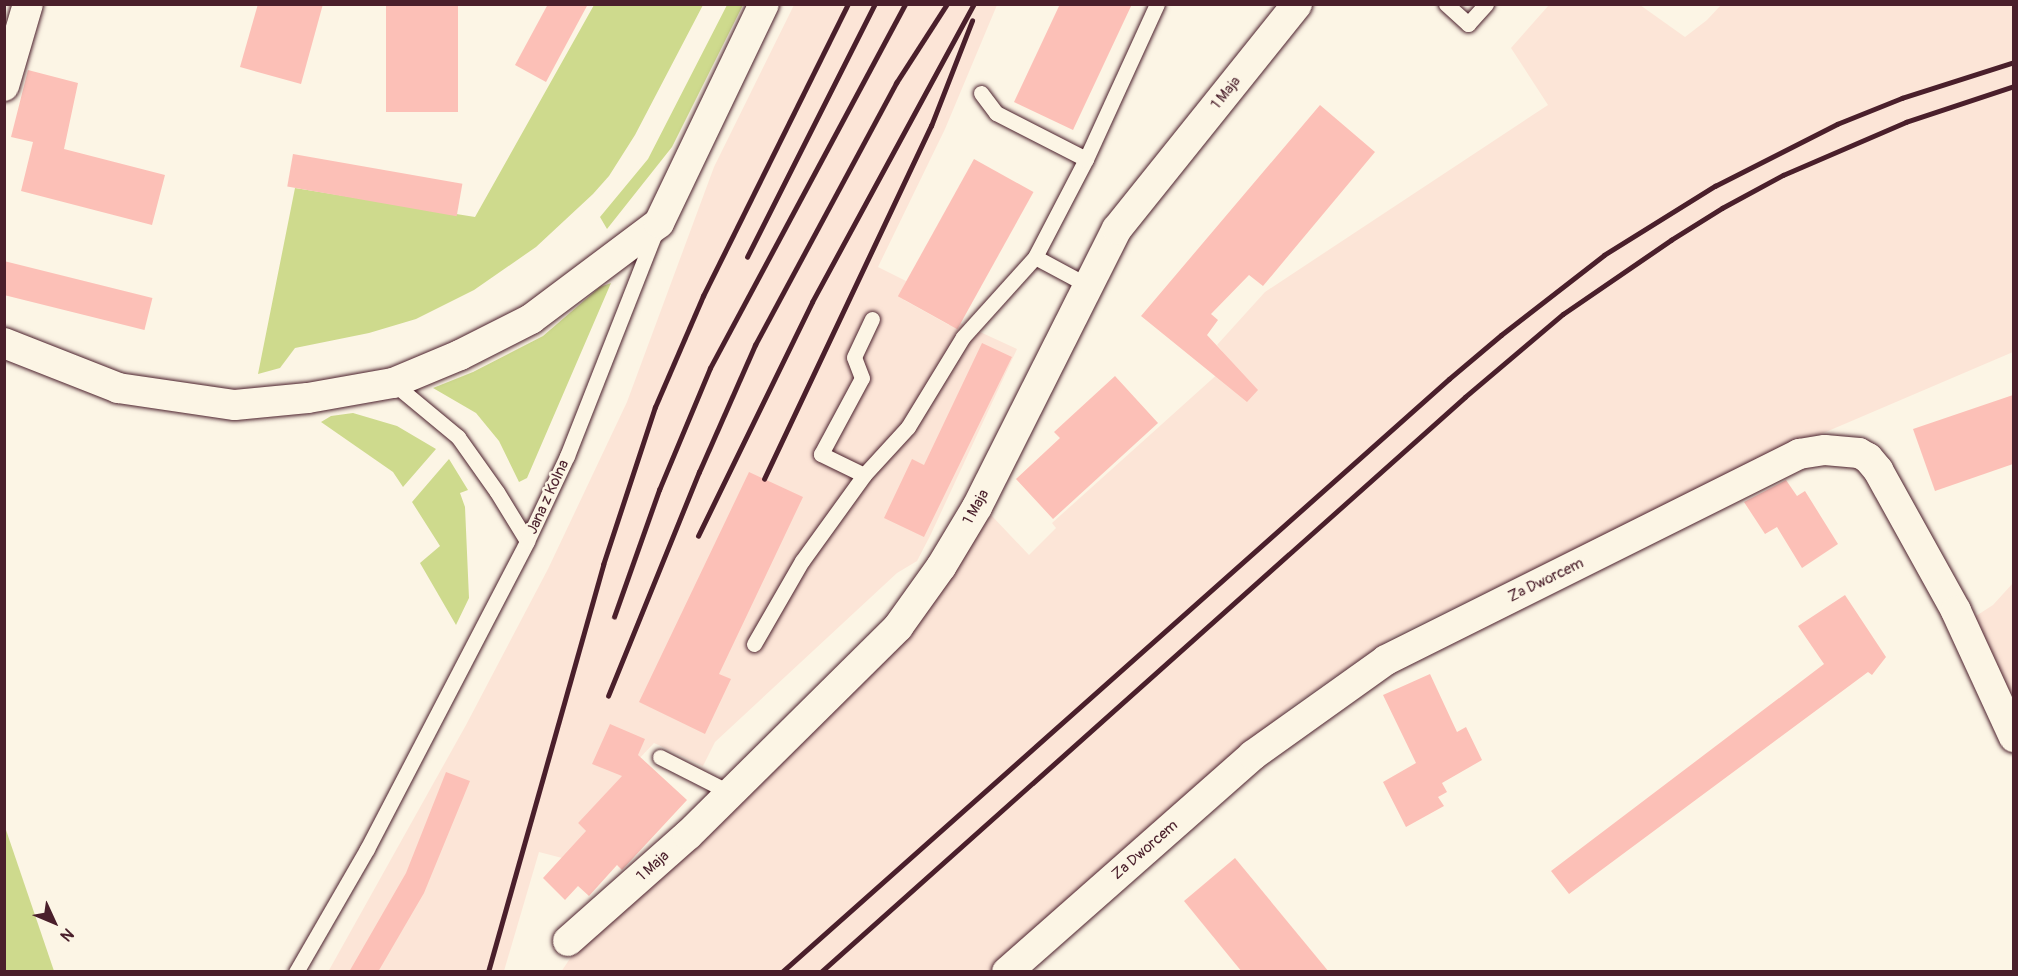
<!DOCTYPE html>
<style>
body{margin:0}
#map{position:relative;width:2018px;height:976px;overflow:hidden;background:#fcf5e5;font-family:Pangolin,sans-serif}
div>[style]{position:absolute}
.built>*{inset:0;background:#fce5d7}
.green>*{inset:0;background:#ceda8d}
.building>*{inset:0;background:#fcc0b7;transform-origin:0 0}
.roads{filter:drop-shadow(0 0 2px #4a1f2b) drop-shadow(0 0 2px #4a1f2b)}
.lane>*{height:15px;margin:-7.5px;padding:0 7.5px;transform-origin:7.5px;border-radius:7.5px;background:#fcf5e5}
.street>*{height:30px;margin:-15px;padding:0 15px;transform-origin:15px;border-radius:15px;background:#fcf5e5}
.rail>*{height:4.5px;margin:-2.25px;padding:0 2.25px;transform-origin:2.25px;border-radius:2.25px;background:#4a1f2b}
span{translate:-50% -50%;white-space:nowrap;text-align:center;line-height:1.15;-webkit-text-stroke:5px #fcf5e5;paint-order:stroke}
.street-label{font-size:15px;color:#4a1f2b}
.frame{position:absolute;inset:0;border:6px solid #4a1f2b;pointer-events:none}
.north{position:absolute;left:24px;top:892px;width:60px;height:60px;-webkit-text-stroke:4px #fcf5e5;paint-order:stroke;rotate:134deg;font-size:16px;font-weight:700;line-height:24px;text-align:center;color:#4a1f2b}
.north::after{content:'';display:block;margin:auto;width:21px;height:27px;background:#4a1f2b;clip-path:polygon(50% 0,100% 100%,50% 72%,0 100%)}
</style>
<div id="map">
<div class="built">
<div style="clip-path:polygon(794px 5px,997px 5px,945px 129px,878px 267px,906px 281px,904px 300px,949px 325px,952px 319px,1017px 349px,930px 536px,917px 561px,897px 573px,715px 742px,703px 766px,654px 743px,578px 823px,589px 834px,566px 859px,539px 852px,504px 971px,328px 972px,466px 725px,548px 569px,627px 402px,714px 167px)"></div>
<div style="clip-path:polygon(1549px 5px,1640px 5px,1685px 37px,1707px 20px,1721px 5px,2013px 5px,2013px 352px,1786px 449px,1392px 637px,1289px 708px,1135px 840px,993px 971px,561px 972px,571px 957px,873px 669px,937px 598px,991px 515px,1029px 555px,1056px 528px,1052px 523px,1231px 362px,1217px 345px,1265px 292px,1548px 105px,1511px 48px)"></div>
<div style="clip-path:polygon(2013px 583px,2013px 737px,1962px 625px,1993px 605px)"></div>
</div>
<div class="green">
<div style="clip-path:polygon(594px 5px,703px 5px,635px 135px,609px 176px,593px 194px,536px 247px,474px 290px,416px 319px,369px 333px,295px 348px,280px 368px,258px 374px,295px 188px,475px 217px)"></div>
<div style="clip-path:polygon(727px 5px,743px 5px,672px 147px,607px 229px,600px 217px,648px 159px)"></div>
<div style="clip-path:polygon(611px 283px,527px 478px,519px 482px,499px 441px,476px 413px,433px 388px,473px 372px,543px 336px,600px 287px)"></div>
<div style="clip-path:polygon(353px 413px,397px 426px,436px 449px,403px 487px,393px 472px,321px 422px,331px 416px)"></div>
<div style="clip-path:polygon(449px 459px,468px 490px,460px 493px,465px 507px,469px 598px,456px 625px,420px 563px,440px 546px,412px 502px)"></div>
<div style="clip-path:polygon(5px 827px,54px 971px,5px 971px)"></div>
</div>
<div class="building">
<div style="clip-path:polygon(258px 4px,323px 4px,301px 84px,240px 67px)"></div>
<div style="left:386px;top:4px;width:72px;height:108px"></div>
<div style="clip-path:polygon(548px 4px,588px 4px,546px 82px,515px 65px)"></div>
<div style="clip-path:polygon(1060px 4px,1132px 4px,1073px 130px,1014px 102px)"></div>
<div style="clip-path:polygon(28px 70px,78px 83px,64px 149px,165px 175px,152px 225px,21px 191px,33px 142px,11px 137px)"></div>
<div style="clip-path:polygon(1320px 105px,1375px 152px,1263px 286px,1249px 275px,1211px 314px,1218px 320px,1207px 335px,1258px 390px,1247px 402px,1141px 316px)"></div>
<div style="left:293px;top:154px;width:172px;height:33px;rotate:10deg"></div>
<div style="left:974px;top:159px;width:68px;height:157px;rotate:29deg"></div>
<div style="left:4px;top:261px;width:153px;height:33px;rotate:14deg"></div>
<div style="clip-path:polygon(982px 343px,1012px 357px,924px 537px,884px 518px,912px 459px,924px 465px)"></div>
<div style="clip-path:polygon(1115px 376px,1158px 423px,1053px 519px,1016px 479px,1060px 438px,1054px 432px)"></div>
<div style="clip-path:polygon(2013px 395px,2013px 464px,1935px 491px,1913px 429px)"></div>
<div style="clip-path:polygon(749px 472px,803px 497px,719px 674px,731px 679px,705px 734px,639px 702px)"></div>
<div style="clip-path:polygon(1786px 480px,1797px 496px,1805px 491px,1838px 544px,1802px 568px,1777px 527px,1765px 534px,1744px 502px)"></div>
<div style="clip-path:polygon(1845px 595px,1886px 657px,1872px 675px,1868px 672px,1569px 894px,1551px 871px,1824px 664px,1798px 626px)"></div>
<div style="clip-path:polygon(1430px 674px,1457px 732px,1466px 727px,1482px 760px,1442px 783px,1447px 792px,1438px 797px,1444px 806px,1406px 827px,1383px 782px,1416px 763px,1383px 695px)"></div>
<div style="clip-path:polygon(610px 724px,645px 739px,638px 755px,687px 800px,622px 870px,617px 865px,589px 896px,578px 886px,565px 900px,543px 878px,586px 831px,578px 823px,622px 776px,592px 764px)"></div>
<div style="clip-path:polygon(446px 772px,470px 781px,424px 893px,378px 972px,349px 972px,406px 873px)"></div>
<div style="clip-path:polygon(1235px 858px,1329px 972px,1242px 972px,1184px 901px)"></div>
</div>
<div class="roads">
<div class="lane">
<div style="left:1446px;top:4px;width:30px;rotate:42deg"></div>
<div style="left:1468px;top:24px;width:27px;rotate:-48deg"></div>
<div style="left:981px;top:93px;width:25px;rotate:53deg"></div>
<div style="left:996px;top:113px;width:101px;rotate:27.1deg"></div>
<div style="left:1089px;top:286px;width:61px;rotate:-151.8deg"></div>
<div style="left:1035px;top:257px;width:110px;rotate:-62.5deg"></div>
<div style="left:1086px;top:159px;width:170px;rotate:-65.4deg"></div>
<div style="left:393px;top:383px;width:85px;rotate:39.7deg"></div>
<div style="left:458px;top:437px;width:67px;rotate:54.7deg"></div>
<div style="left:497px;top:492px;width:57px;rotate:58.5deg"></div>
<div style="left:864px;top:475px;width:48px;rotate:-154deg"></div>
<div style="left:821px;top:454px;width:86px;rotate:-61.7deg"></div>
<div style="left:862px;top:378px;width:22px;rotate:-111deg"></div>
<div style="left:854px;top:357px;width:42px;rotate:-64.7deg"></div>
<div style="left:754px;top:644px;width:96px;rotate:-60deg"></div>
<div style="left:802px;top:561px;width:106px;rotate:-54.2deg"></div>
<div style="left:864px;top:475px;width:65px;rotate:-47.5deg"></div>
<div style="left:908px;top:427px;width:105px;rotate:-58.6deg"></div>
<div style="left:963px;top:337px;width:108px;rotate:-48deg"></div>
<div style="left:660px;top:757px;width:80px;rotate:26.9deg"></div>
<div style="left:296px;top:972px;width:142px;rotate:-60deg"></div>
<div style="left:367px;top:849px;width:347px;rotate:-62.5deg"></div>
<div style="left:527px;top:541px;width:94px;rotate:-64.8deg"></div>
<div style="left:567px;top:456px;width:243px;rotate:-68.5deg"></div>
</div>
<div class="street">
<div style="left:4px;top:86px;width:85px;rotate:-73.7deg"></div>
<div style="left:4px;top:343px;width:123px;rotate:21.5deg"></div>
<div style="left:118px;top:388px;width:118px;rotate:8.3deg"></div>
<div style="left:235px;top:405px;width:73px;rotate:-5.5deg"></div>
<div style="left:308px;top:398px;width:86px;rotate:-10deg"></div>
<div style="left:393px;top:383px;width:73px;rotate:-22.7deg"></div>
<div style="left:460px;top:355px;width:80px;rotate:-26.9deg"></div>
<div style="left:531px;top:319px;width:160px;rotate:-36.9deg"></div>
<div style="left:659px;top:223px;width:243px;rotate:-64.4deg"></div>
<div style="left:568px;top:941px;width:160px;rotate:-41.5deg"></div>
<div style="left:688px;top:835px;width:296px;rotate:-44.7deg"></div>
<div style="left:898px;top:627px;width:74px;rotate:-54.4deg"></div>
<div style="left:941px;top:567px;width:70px;rotate:-59deg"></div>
<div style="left:977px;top:507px;width:311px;rotate:-63.3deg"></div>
<div style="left:1117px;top:229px;width:288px;rotate:-51.3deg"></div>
<div style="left:1007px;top:972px;width:328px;rotate:-41.4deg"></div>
<div style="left:1253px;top:755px;width:163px;rotate:-35.5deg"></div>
<div style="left:1386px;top:660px;width:462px;rotate:-26.5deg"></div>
<div style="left:1799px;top:454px;width:26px;rotate:-9deg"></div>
<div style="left:1825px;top:450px;width:34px;rotate:5deg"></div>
<div style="left:1859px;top:453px;width:10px;rotate:29deg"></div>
<div style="left:1868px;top:458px;width:16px;rotate:50deg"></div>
<div style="left:1878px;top:470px;width:161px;rotate:61deg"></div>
<div style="left:1956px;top:611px;width:139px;rotate:65.3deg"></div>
</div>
</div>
<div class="rail">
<div style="left:747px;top:257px;width:284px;rotate:-63.2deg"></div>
<div style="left:764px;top:479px;width:391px;rotate:-64.7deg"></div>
<div style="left:931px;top:126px;width:113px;rotate:-68.7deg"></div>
<div style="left:698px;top:536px;width:260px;rotate:-64deg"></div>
<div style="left:812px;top:302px;width:339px;rotate:-61.5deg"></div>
<div style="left:614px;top:617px;width:135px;rotate:-70.5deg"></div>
<div style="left:659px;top:490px;width:132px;rotate:-67.3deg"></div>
<div style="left:710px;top:368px;width:413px;rotate:-61.8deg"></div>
<div style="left:608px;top:696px;width:242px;rotate:-67.9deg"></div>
<div style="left:699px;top:472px;width:139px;rotate:-66.2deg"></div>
<div style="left:755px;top:345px;width:298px;rotate:-61.7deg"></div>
<div style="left:896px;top:83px;width:94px;rotate:-57.2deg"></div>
<div style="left:488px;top:972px;width:423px;rotate:-74.2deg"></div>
<div style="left:603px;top:565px;width:166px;rotate:-71.8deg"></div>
<div style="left:655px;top:407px;width:121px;rotate:-66.6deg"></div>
<div style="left:703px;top:296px;width:326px;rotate:-63.6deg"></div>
<div style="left:782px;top:972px;width:892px;rotate:-41.64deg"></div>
<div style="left:1449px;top:379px;width:68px;rotate:-40.2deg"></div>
<div style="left:1501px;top:335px;width:130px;rotate:-37.8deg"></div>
<div style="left:1604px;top:255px;width:131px;rotate:-31.9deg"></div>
<div style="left:1715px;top:186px;width:137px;rotate:-26.9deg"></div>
<div style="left:1837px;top:124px;width:70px;rotate:-21.8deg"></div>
<div style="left:1902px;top:98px;width:118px;rotate:-17.8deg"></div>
<div style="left:821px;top:972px;width:863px;rotate:-41.76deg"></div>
<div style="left:1465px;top:397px;width:128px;rotate:-40.3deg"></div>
<div style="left:1563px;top:314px;width:131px;rotate:-34.4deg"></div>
<div style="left:1671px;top:240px;width:60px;rotate:-32.1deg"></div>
<div style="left:1722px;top:208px;width:69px;rotate:-28.4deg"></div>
<div style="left:1783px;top:175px;width:134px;rotate:-23.3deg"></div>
<div style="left:1906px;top:122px;width:114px;rotate:-18.4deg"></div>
</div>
<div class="street-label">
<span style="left:1226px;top:93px;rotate:-51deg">1 Maja</span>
<span style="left:548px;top:497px;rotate:-65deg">Jana z Kolna</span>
<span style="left:976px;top:507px;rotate:-61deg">1 Maja</span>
<span style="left:1546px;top:580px;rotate:-26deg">Za Dworcem</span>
<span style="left:1145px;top:850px;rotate:-41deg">Za Dworcem</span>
<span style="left:653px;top:866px;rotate:-42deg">1 Maja</span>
</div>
<div class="frame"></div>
<div class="north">N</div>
</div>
